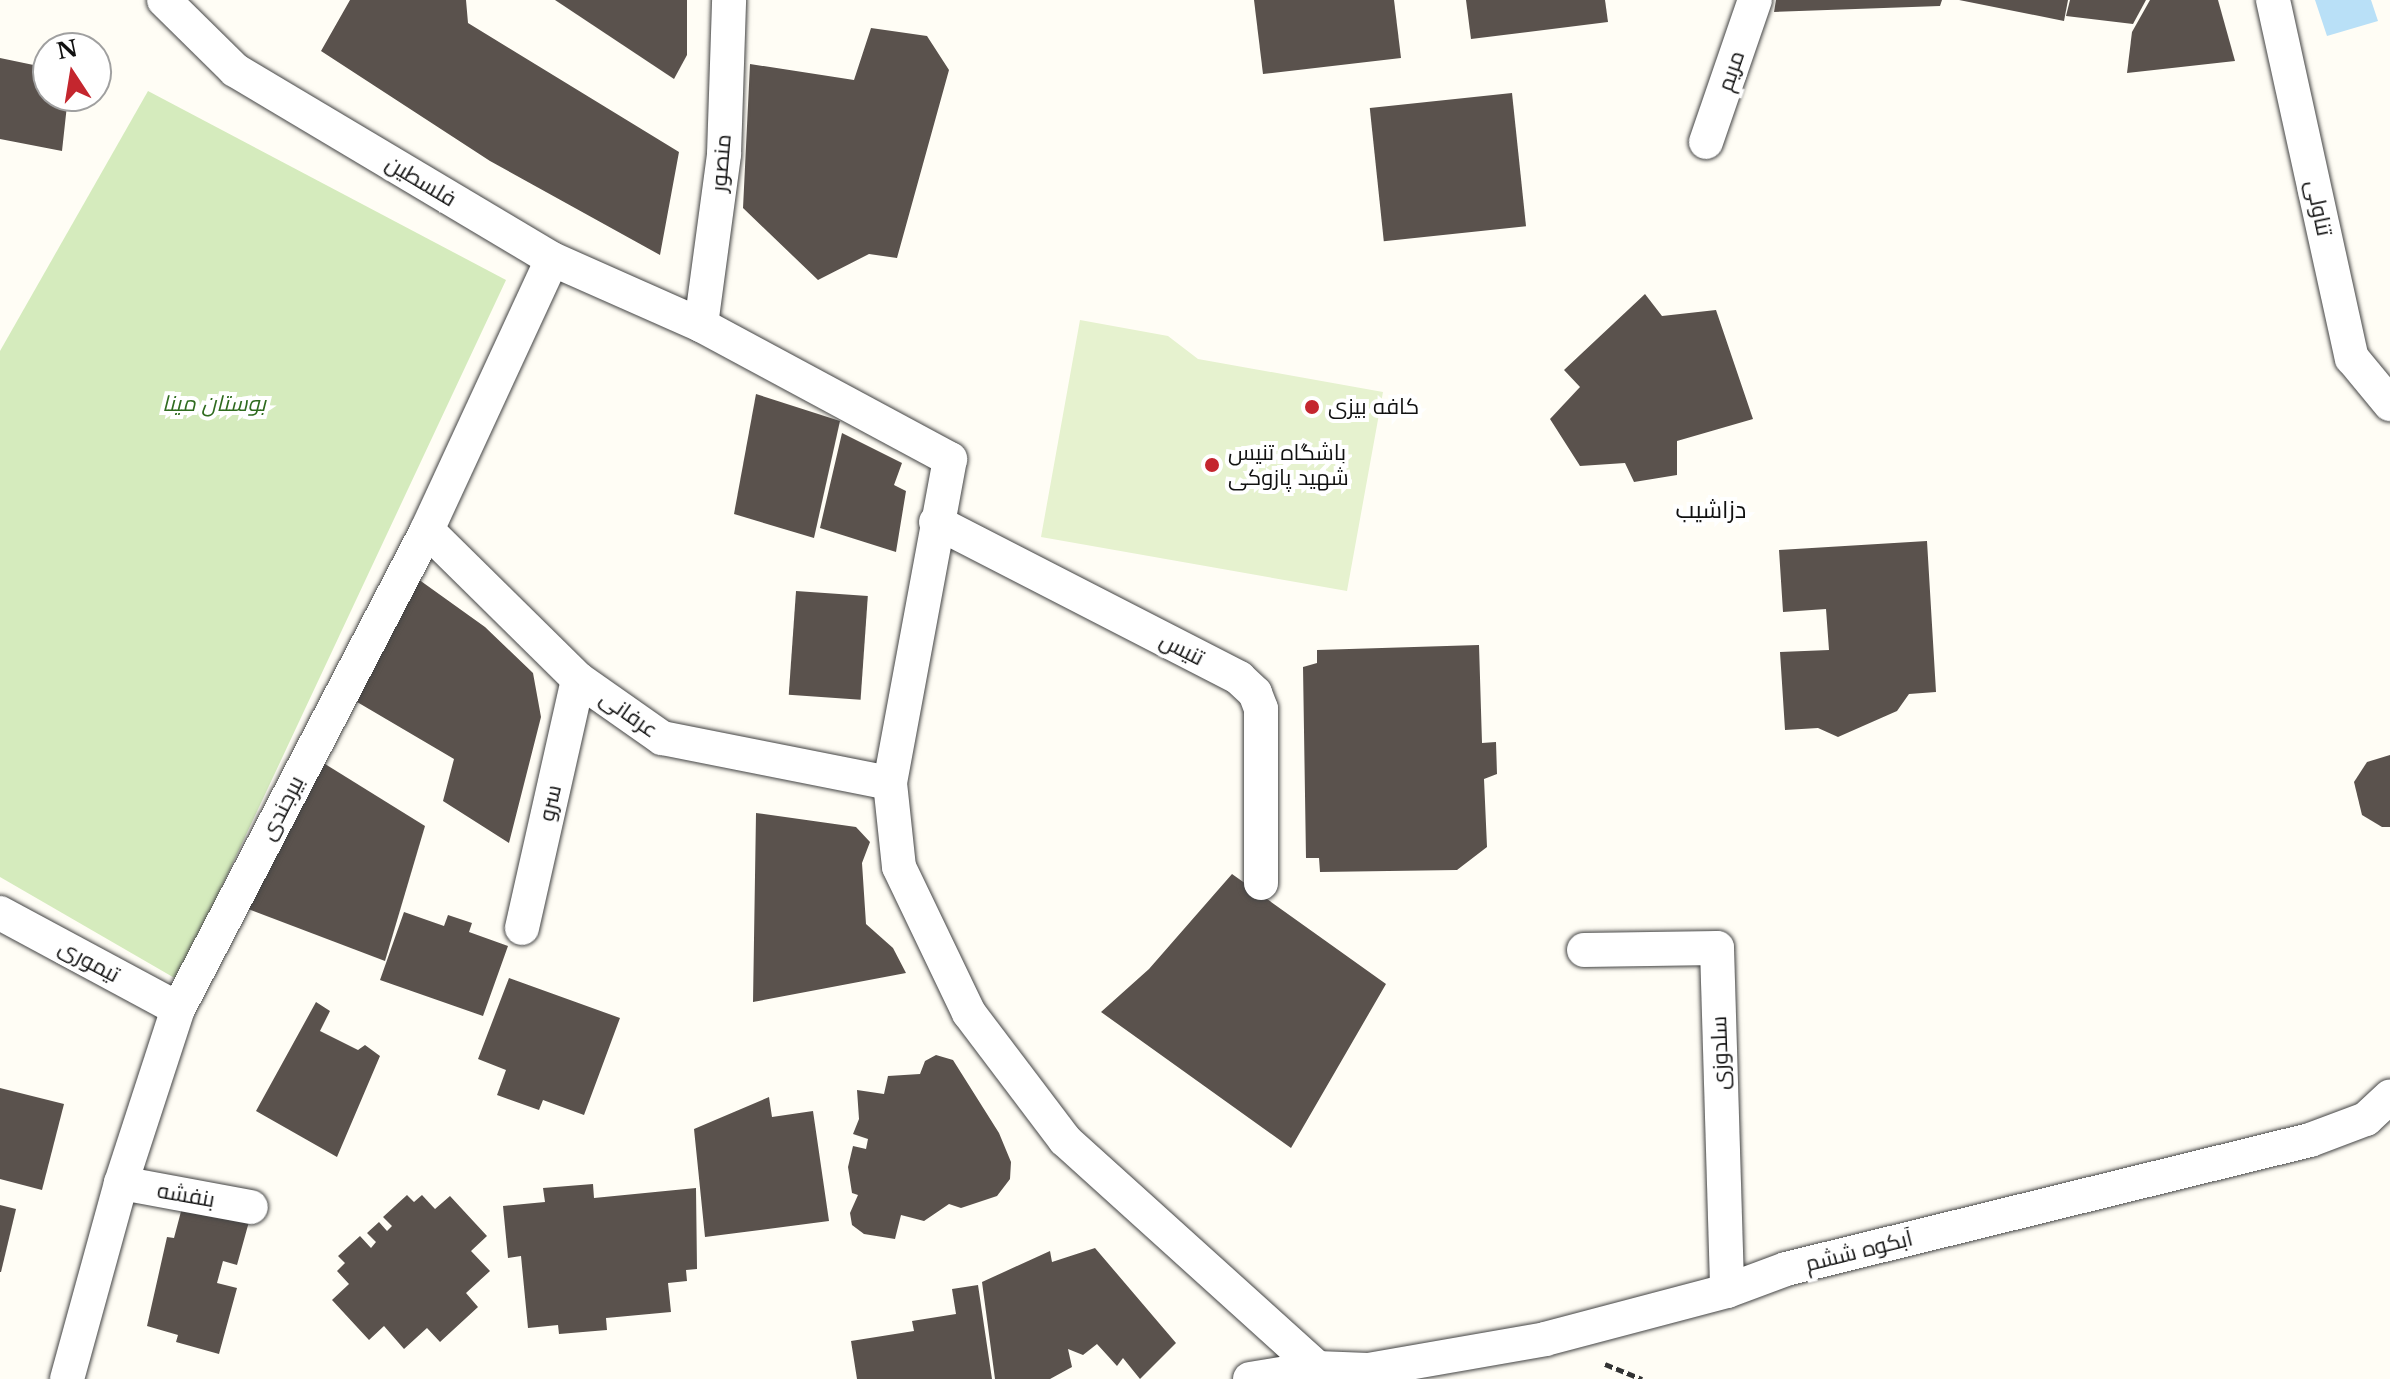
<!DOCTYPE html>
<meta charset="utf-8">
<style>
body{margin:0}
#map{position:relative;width:2390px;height:1379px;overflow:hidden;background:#fffdf5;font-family:"Libre Baskerville",Cairo,serif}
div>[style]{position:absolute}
.green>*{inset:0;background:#d5ebbd}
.pitch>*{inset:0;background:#e6f2cf}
.water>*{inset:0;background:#b9e0f7}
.building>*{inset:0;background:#5a524d;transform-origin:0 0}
.path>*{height:5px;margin-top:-2.5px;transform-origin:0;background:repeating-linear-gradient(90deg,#333 0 8px,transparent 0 12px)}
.roads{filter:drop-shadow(0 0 2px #444) drop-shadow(0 0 2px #444)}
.street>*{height:34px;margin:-17px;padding:0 17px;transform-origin:17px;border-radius:17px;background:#fff}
.dots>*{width:22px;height:22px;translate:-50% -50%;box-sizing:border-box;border:4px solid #fff;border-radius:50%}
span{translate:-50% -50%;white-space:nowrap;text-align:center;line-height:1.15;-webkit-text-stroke:8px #fff;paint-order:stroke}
.street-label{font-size:22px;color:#111}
.park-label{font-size:22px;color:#2f6b1f;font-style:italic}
.poi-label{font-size:22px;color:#111}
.left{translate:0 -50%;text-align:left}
.neighbourhood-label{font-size:24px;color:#111}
.north{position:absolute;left:32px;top:32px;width:80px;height:80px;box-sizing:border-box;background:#fff;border:2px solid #a0a0a0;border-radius:50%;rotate:348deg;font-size:22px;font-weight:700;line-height:32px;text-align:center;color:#111}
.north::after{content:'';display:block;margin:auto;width:28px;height:36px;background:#c4262e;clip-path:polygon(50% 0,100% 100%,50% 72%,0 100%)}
</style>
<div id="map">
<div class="green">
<div style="clip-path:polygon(148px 91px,506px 280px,178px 980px,0 877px,0 351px)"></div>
</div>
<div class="pitch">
<div style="clip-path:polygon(1080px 320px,1168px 336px,1198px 359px,1383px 392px,1347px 591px,1041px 537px)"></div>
</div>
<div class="water">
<div style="clip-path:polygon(2315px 0,2371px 0,2378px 21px,2327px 36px)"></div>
</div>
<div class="building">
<div style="clip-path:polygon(350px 0,466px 0,468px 23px,679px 152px,660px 255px,490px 161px,321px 51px)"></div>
<div style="clip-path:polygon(555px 0,687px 0,687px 55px,674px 79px)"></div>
<div style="clip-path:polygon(1254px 0,1394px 0,1401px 58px,1263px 74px)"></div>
<div style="clip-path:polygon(1466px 0,1605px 0,1608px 22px,1471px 39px)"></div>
<div style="clip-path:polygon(1776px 0,1942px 0,1940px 6px,1774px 12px)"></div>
<div style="clip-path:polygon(1959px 0,2068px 0,2064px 21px)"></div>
<div style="clip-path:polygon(2070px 0,2146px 0,2133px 24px,2066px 16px)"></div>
<div style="clip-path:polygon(2150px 0,2218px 0,2235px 61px,2127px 73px,2132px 32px)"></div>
<div style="clip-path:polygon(871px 28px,927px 36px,949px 70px,897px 258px,869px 254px,818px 280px,743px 208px,750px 64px,854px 80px)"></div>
<div style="clip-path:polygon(0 58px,48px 68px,48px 96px,68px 96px,62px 151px,0 139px)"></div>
<div style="left:1512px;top:93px;width:134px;height:143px;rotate:84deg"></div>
<div style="clip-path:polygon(1645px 294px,1662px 316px,1716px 310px,1753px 419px,1677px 441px,1677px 475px,1634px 482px,1625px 463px,1580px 466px,1550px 419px,1580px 387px,1564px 370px)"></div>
<div style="clip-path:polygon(756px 394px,840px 421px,814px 538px,734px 514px)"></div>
<div style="clip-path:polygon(842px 433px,902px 463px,894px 485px,906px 491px,896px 552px,820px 528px)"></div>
<div style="clip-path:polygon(1927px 541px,1936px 692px,1909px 694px,1897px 711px,1838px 737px,1818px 728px,1785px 730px,1780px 652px,1829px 650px,1826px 609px,1783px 612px,1779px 550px)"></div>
<div style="clip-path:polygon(418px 579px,485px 627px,533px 673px,541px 717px,509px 843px,443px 801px,454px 759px,352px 699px)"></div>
<div style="left:796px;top:591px;width:72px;height:104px;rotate:4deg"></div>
<div style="clip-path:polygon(1479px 645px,1482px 743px,1496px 742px,1497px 774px,1484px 779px,1487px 847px,1457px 870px,1320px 872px,1319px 858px,1306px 858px,1303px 667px,1317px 663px,1317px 650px)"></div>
<div style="clip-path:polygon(2390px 755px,2390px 827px,2382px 827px,2362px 815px,2354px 782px,2367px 762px)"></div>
<div style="clip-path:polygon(317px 759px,425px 826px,385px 961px,243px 907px)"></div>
<div style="clip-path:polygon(756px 813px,856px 827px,870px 842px,862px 863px,866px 924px,893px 948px,906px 973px,753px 1002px)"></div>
<div style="clip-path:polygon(1232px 874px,1386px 984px,1291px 1148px,1101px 1012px,1149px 969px)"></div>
<div style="clip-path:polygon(404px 912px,444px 926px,448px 915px,472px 923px,469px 932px,508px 946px,483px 1016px,380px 980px)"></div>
<div style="clip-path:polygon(509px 978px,620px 1018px,584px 1115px,543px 1100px,539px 1110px,497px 1095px,506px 1070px,478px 1059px)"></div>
<div style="clip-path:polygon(316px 1002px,330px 1011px,320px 1031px,358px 1050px,365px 1045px,380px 1056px,337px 1157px,256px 1111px)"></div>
<div style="clip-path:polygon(936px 1055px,953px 1060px,999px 1133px,1011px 1162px,1010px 1179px,997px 1196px,961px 1208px,949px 1204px,924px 1221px,901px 1215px,895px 1239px,864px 1234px,852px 1225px,850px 1213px,858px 1195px,852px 1193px,848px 1167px,853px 1146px,866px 1149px,868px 1139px,853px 1134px,859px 1119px,857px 1090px,884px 1094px,888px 1076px,920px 1074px,925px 1061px)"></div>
<div style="clip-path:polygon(0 1088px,64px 1104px,42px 1190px,0 1179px)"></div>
<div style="clip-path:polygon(769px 1097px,772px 1117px,813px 1111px,829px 1221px,705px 1237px,694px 1129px)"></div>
<div style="clip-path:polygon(593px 1184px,594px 1198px,696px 1188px,697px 1269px,686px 1270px,687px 1281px,668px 1283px,671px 1312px,606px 1318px,607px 1330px,559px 1334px,558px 1325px,528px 1328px,521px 1256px,508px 1258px,503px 1206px,545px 1202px,543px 1188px)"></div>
<div style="clip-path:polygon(407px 1195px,414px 1202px,422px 1195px,435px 1209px,450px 1196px,487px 1236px,471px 1251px,490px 1271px,466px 1293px,478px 1307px,440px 1342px,427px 1328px,404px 1349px,384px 1326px,369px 1340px,332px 1300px,349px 1284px,337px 1271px,345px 1263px,338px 1256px,360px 1236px,371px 1248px,376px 1242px,367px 1233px,379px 1222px,387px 1231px,392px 1226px,383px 1217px)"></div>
<div style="clip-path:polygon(184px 1200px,250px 1218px,237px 1265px,223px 1261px,217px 1283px,237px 1288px,219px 1354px,176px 1342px,178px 1335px,147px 1326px,167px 1237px,174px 1238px)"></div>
<div style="clip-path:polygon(0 1205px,16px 1209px,1px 1272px,0 1272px)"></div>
<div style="clip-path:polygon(1095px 1248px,1176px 1343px,1140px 1379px,1123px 1358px,1117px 1366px,1097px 1344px,1083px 1355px,1068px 1349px,1072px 1367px,1050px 1379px,995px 1379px,982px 1282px,1050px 1251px,1052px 1262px)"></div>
<div style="clip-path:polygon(978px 1285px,992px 1379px,857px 1379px,851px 1341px,914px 1331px,912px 1321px,956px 1314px,952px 1289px)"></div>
</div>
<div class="path">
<div style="left:1605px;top:1364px;width:40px;rotate:22deg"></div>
</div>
<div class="roads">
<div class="street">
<div style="left:164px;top:0;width:100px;rotate:44.6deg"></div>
<div style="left:235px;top:70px;width:369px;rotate:30.8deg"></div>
<div style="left:552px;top:259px;width:163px;rotate:23.9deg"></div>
<div style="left:701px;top:325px;width:283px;rotate:28.3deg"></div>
<div style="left:950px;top:459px;width:330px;rotate:100.5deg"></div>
<div style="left:890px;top:783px;width:84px;rotate:83.9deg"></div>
<div style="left:899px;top:867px;width:162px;rotate:64.4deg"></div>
<div style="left:969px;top:1013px;width:159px;rotate:52.9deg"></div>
<div style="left:1065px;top:1140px;width:340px;rotate:42.1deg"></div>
<div style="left:1317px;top:1368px;width:12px;rotate:66deg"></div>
<div style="left:2273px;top:0;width:367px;rotate:77.6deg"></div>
<div style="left:2352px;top:358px;width:60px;rotate:50.4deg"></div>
<div style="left:1706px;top:142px;width:150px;rotate:-71deg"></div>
<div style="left:701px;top:325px;width:173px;rotate:-82.3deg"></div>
<div style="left:724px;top:154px;width:154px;rotate:-88.1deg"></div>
<div style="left:936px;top:522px;width:341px;rotate:27.2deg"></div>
<div style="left:1239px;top:678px;width:22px;rotate:43deg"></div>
<div style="left:1255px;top:693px;width:17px;rotate:69deg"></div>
<div style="left:1261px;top:709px;width:174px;rotate:90deg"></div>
<div style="left:427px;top:530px;width:212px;rotate:44.6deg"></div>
<div style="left:578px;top:679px;width:103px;rotate:35.1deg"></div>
<div style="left:662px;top:738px;width:232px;rotate:11.2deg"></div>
<div style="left:0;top:913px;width:202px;rotate:28.3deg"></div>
<div style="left:522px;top:928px;width:255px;rotate:-77.3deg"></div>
<div style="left:1584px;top:950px;width:133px;rotate:-0.9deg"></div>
<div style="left:1717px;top:948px;width:343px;rotate:88.3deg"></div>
<div style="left:121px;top:1183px;width:132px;rotate:10.5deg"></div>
<div style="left:67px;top:1379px;width:203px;rotate:-74.6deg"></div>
<div style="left:121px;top:1183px;width:183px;rotate:-71.9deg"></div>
<div style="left:178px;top:1009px;width:540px;rotate:-62.53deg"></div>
<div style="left:427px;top:530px;width:298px;rotate:-65.2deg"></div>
<div style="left:1250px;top:1379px;width:68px;rotate:-9.3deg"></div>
<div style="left:1317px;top:1368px;width:51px;rotate:2.2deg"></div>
<div style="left:1368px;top:1370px;width:180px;rotate:-9.9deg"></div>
<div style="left:1545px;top:1339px;width:188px;rotate:-14.8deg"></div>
<div style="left:1727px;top:1291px;width:63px;rotate:-20.4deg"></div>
<div style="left:1786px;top:1269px;width:540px;rotate:-13.83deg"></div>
<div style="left:2310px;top:1140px;width:60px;rotate:-20.6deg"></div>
<div style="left:2366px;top:1119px;width:33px;rotate:-43deg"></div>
</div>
</div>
<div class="dots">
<div style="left:1312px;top:407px;background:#c4262e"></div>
<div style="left:1212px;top:465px;background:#c4262e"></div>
</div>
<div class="street-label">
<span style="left:1731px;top:71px;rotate:-71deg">مریم</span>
<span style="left:721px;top:163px;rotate:-85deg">منصور</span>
<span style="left:421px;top:181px;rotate:31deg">فلسطین</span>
<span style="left:2319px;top:208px;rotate:78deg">تناولی</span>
<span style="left:1182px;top:649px;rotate:27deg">تنیس</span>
<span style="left:629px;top:714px;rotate:35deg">عرفانی</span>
<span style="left:550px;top:803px;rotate:-77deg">سرو</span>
<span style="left:282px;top:808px;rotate:-63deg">بیرجندی</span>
<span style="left:89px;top:961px;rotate:28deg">تیموری</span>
<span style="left:1720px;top:1053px;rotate:-92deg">سلدوزی</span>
<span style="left:186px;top:1195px;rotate:10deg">بنفشه</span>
<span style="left:1859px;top:1251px;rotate:-14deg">آبکوه ششم</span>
</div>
<div class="park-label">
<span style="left:214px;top:404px">بوستان مینا</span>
</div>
<div class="poi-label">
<span class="left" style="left:1328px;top:407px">کافه بیزی</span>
<span class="left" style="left:1228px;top:465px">باشگاه تنیس<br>شهید پازوکی</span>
</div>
<div class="neighbourhood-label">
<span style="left:1711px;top:510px">دزاشیب</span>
</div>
<div class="north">N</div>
</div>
